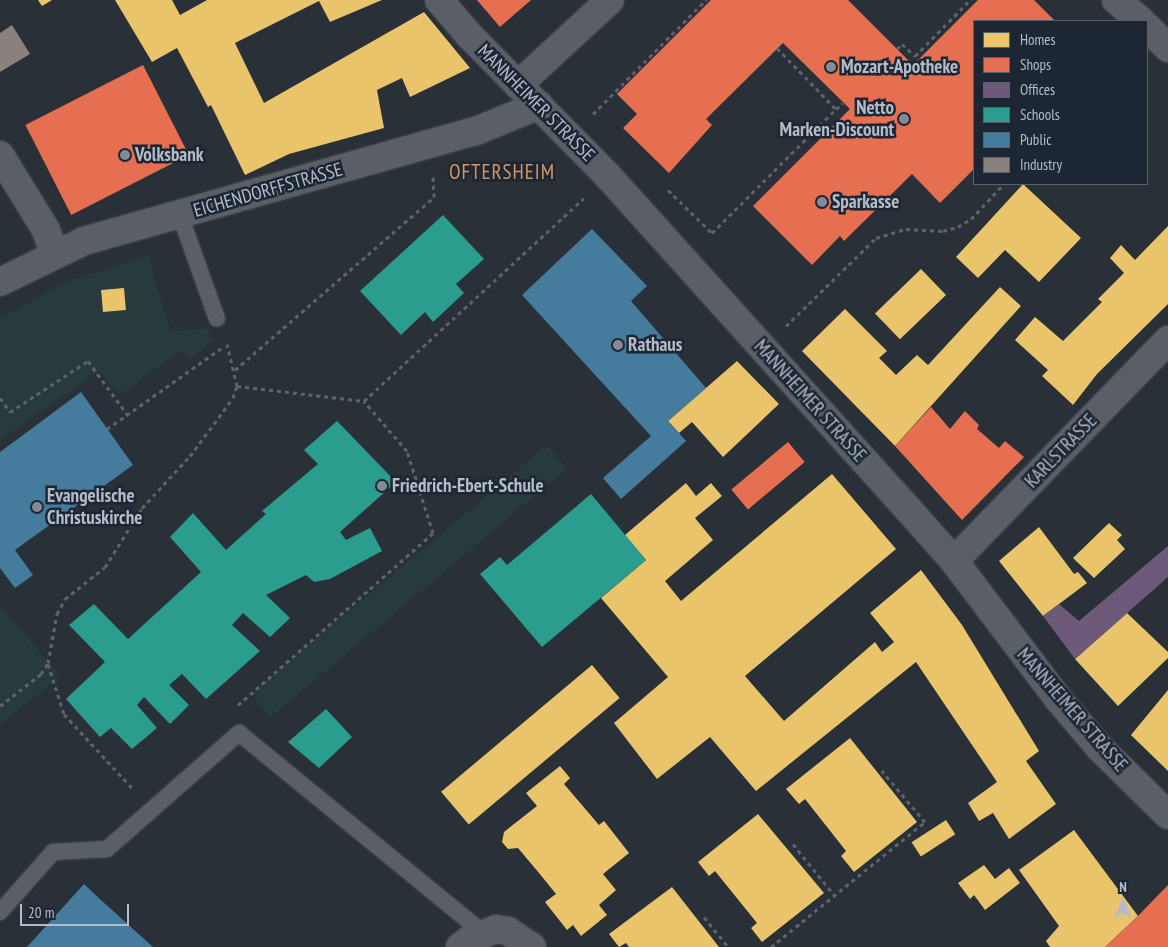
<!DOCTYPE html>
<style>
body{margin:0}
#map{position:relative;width:1168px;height:947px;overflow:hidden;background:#2a3038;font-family:"PT Sans Narrow",sans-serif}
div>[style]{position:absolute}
.green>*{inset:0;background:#273a3e;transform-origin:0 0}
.homes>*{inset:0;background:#e9c46a;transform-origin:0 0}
.shops>*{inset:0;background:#e76f51;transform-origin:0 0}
.offices>*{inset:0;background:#6d597a}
.schools>*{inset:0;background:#2a9d8f}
.public>*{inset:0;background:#457b9d}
.industry>*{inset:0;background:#8a817c}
.path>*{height:3px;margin-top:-1.5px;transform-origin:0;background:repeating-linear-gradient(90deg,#5d636a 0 4px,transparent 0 8px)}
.roads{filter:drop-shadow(0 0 1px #484c53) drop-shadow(0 0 1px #484c53)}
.service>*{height:16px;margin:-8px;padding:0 8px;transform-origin:8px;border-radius:8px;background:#5a5e66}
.minor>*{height:28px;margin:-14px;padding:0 14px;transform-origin:14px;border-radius:14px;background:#5a5e66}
.dots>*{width:14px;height:14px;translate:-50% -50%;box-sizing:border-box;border:2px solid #1d2633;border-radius:50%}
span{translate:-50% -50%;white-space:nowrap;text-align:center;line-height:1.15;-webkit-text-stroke:5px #1d2633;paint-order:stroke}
.poi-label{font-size:19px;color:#b4bcc9;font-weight:700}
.left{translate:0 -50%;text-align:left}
.right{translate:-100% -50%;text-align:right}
.street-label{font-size:19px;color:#b4bcc9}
.quarter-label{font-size:21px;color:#d59563;letter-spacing:1px}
.legend{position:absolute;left:973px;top:20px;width:175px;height:165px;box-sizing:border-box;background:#1d2633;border:1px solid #59626f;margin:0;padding:6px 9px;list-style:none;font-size:15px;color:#b4bcc9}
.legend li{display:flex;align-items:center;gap:10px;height:25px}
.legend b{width:25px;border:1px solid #59626f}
.north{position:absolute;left:1098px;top:877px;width:50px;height:50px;-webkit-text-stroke:4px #1d2633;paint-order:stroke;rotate:0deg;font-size:14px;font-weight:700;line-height:20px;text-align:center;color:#b4bcc9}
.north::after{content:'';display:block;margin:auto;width:18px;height:22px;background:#b4bcc9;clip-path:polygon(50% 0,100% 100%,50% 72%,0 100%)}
.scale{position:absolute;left:20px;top:904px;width:109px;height:22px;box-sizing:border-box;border:2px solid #b4bcc9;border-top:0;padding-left:6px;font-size:15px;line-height:18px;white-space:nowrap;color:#b4bcc9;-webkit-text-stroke:4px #1d2633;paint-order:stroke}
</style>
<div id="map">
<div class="green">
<div style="clip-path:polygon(148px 256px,171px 332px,208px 328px,212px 341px,189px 360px,182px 350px,120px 395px,100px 371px,0 440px,0 318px,70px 280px)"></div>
<div style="left:547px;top:445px;width:31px;height:387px;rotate:50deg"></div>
<div style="clip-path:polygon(0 605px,60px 676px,0 725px)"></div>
</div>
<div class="homes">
<div style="clip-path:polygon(38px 0,52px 0,42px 6px)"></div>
<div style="clip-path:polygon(115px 0,172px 0,180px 15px,207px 0,382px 0,330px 22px,319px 1px,235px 43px,264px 103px,424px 12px,470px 68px,410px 97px,402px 78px,377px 90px,384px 128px,289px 154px,245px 175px,211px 105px,208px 107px,177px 48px,152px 62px)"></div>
<div style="clip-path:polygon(1023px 184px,1081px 238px,1039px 282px,1005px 250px,978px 278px,956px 257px)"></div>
<div style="clip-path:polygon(1168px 226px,1168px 304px,1097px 374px,1073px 405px,1042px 376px,1048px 370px,1015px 340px,1035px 317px,1063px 341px,1102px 302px,1098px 299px,1124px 273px,1110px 258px,1121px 245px,1135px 260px)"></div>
<div style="left:921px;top:269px;width:36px;height:64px;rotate:46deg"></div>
<div style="clip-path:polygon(1000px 287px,1021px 306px,895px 446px,802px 351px,845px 309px,887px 351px,879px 358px,896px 375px,917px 355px,928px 365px)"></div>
<div style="left:124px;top:288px;width:22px;height:23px;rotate:85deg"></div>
<div style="clip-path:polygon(737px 361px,779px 404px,723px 457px,692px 422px,679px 433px,668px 421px)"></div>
<div style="clip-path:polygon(832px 474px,896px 549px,745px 676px,784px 721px,875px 642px,882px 652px,894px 642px,870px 613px,921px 570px,962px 625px,1039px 751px,1026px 761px,1056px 804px,1009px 839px,993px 813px,979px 821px,968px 803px,997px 782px,916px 662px,756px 791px,710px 737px,657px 779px,614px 723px,668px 677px,601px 598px,646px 560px,625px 535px,686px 483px,696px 496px,711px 483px,722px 496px,695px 518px,713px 540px,665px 581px,681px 601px)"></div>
<div style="clip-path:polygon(1109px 523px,1122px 535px,1117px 540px,1125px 549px,1094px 578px,1073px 558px)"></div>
<div style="clip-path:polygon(1039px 527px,1074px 574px,1078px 572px,1087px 583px,1043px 616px,999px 561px)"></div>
<div style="clip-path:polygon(1127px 613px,1168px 652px,1168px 658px,1118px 706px,1075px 659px)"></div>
<div style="left:592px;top:665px;width:43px;height:197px;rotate:50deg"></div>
<div style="clip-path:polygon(1168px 690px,1168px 771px,1131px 735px)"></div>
<div style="clip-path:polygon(850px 738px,917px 822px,854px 872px,841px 856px,846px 851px,805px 799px,799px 804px,786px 789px)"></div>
<div style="clip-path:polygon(560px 766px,570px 778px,564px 784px,599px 825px,604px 821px,629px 853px,603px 874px,616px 890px,599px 905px,607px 915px,581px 936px,573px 925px,567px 930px,545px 902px,556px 894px,539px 873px,518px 848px,508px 849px,502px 842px,504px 832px,537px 806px,526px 793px)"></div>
<div style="clip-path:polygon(758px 814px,824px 893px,762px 942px,751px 928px,757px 923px,715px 871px,709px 876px,698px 862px)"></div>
<div style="left:946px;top:820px;width:17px;height:41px;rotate:57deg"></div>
<div style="clip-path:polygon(1074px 830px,1138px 916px,1105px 947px,1050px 947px,1046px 941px,1059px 926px,1019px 870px)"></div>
<div style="clip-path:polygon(984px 865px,995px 879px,1009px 868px,1020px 883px,985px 910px,974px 895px,970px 899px,958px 883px)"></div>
<div style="clip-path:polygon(672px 887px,719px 947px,629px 947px,626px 943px,619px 947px,609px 934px)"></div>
</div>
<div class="shops">
<div style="clip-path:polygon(477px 0,531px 0,500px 27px)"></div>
<div style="clip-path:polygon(711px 0,848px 0,913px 65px,978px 0,1034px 0,1055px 21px,974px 21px,974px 169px,940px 203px,912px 174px,844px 241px,840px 236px,812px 265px,753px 206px,850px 109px,783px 43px,706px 119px,712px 125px,669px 173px,623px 128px,637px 114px,617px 94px)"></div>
<div style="left:143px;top:65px;width:101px;height:132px;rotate:63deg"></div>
<div style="clip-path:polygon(931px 407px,950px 429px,965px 411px,979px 425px,977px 429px,999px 448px,1005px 441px,1024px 457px,962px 520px,895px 446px)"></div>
<div style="left:788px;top:442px;width:26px;height:74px;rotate:50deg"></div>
<div style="clip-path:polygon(1168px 885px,1168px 947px,1105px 947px,1138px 916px)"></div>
</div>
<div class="offices">
<div style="clip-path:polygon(1168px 546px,1168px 577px,1075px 659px,1043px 616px,1059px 604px,1079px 621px)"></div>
</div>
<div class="schools">
<div style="clip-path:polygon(443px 215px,484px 259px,456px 284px,464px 293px,433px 322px,425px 312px,401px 335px,360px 291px)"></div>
<div style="clip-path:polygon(337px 421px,396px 482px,340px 532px,346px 540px,370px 528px,382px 551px,330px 579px,314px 582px,306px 575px,266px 595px,290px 618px,270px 637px,243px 613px,232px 625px,260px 651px,206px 699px,182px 674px,169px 685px,189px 705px,170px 724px,144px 697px,137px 705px,157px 728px,132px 749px,111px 728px,100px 737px,66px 699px,105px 662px,69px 625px,94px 604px,128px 639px,201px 572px,170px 537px,193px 513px,226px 550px,266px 514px,262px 511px,318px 464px,304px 450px)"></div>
<div style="clip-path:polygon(591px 494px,646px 560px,542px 647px,480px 574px,500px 557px,507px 565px)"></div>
<div style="clip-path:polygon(326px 709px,352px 737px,319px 768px,288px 742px)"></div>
</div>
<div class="public">
<div style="clip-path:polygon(592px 229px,647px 286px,631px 301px,706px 388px,668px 421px,686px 441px,621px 499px,603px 478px,651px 436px,522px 295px)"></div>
<div style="clip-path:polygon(81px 392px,133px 465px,15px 550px,33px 575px,15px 588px,0 568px,0 452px)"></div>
<div style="clip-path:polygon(84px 884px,102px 901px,153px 947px,27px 947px)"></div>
</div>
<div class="industry">
<div style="clip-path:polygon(12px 25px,30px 54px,0 72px,0 33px)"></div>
</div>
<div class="path">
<div style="left:777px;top:48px;width:85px;rotate:46deg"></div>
<div style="left:836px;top:109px;width:9px;rotate:-41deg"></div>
<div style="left:897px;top:49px;width:7px;rotate:-45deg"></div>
<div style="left:902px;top:44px;width:18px;rotate:43deg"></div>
<div style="left:915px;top:56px;width:78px;rotate:-45.5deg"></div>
<div style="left:593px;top:114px;width:161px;rotate:-45.3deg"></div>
<div style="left:668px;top:190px;width:62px;rotate:44.3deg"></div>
<div style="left:712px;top:233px;width:175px;rotate:-45deg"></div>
<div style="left:786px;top:326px;width:126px;rotate:-44.4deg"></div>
<div style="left:876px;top:238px;width:31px;rotate:-17deg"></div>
<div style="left:906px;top:229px;width:37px;rotate:3deg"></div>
<div style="left:943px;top:231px;width:16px;rotate:-15deg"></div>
<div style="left:958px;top:227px;width:15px;rotate:-32deg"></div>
<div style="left:971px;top:219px;width:48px;rotate:-46.7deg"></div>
<div style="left:235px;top:370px;width:264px;rotate:-41deg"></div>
<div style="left:434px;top:197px;width:21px;rotate:-93deg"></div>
<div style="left:237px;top:386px;width:128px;rotate:6.7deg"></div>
<div style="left:364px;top:401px;width:299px;rotate:-42.7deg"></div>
<div style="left:0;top:398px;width:17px;rotate:54deg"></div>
<div style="left:10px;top:412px;width:93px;rotate:-33.2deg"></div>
<div style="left:88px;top:361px;width:66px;rotate:53.7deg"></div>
<div style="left:107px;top:429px;width:142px;rotate:-35.3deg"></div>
<div style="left:48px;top:664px;width:52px;rotate:72.3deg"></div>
<div style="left:64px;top:714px;width:103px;rotate:47.4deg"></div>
<div style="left:238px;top:705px;width:260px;rotate:-41.4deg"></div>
<div style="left:433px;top:533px;width:86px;rotate:-107.6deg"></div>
<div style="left:407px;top:451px;width:66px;rotate:-130.7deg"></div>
<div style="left:0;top:706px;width:52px;rotate:-38deg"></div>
<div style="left:41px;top:674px;width:13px;rotate:-58deg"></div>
<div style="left:48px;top:663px;width:50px;rotate:-79.6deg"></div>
<div style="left:57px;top:614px;width:17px;rotate:-62deg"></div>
<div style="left:65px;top:599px;width:51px;rotate:-38.7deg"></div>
<div style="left:105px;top:567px;width:70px;rotate:-57.9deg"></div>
<div style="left:142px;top:508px;width:71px;rotate:-47.3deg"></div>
<div style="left:190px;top:456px;width:72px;rotate:-53.4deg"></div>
<div style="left:233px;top:398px;width:13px;rotate:-72deg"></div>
<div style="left:237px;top:386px;width:43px;rotate:-103.4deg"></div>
<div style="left:793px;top:844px;width:67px;rotate:51.1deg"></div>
<div style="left:704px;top:917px;width:38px;rotate:51deg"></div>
<div style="left:771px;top:947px;width:198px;rotate:-39.1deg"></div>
<div style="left:925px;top:822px;width:67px;rotate:-130.1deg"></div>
</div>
<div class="roads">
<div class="service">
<div style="left:180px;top:215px;width:110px;rotate:70.4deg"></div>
<div style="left:0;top:912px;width:80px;rotate:-48.5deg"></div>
<div style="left:53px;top:852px;width:54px;rotate:-3.2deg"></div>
<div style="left:107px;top:849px;width:176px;rotate:-41.3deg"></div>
<div style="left:239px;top:733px;width:315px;rotate:39.3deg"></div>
</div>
<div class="minor">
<div style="left:439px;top:0;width:46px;rotate:49.4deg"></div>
<div style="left:469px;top:35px;width:198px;rotate:45.4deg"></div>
<div style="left:608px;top:176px;width:447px;rotate:48deg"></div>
<div style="left:907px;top:508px;width:71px;rotate:48.4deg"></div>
<div style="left:954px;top:561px;width:174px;rotate:52.9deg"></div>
<div style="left:1059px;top:700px;width:63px;rotate:49.5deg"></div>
<div style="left:1100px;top:748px;width:95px;rotate:44.6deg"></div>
<div style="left:1116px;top:0;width:33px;rotate:40deg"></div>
<div style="left:1147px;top:27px;width:30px;rotate:45deg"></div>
<div style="left:518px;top:85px;width:125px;rotate:-42.7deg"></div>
<div style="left:0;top:155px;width:88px;rotate:58.5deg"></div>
<div style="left:46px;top:230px;width:24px;rotate:71deg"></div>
<div style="left:0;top:282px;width:93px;rotate:-26deg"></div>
<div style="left:84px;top:241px;width:407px;rotate:-15.7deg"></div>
<div style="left:476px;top:131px;width:68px;rotate:-22.4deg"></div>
<div style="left:954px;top:561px;width:308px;rotate:-45.9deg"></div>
<div style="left:460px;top:947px;width:11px;rotate:-38deg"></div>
<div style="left:469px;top:940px;width:29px;rotate:-22deg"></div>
<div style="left:496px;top:929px;width:12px;rotate:9deg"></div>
<div style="left:508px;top:931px;width:29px;rotate:34deg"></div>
</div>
</div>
<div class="dots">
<div style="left:831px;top:67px;background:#848b96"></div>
<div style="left:904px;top:119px;background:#848b96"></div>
<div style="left:125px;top:155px;background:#848b96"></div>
<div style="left:822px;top:202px;background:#848b96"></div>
<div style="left:618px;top:345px;background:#848b96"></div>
<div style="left:382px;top:486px;background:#848b96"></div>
<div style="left:37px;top:507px;background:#848b96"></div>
</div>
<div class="poi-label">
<span class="left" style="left:841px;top:67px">Mozart-Apotheke</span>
<span class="right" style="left:894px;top:119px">Netto<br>Marken-Discount</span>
<span class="left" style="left:135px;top:155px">Volksbank</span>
<span class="left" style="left:832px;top:202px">Sparkasse</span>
<span class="left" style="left:628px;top:345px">Rathaus</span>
<span class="left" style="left:392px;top:486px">Friedrich-Ebert-Schule</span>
<span class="left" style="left:47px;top:507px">Evangelische<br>Christuskirche</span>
</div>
<div class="street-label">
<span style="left:536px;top:103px;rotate:45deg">MANNHEIMER STRASSE</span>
<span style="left:268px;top:190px;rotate:-16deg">EICHENDORFFSTRASSE</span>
<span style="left:810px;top:401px;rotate:48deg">MANNHEIMER STRASSE</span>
<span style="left:1061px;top:451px;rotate:-46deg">KARLSTRASSE</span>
<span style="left:1072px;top:710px;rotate:49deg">MANNHEIMER STRASSE</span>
</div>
<div class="quarter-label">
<span style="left:502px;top:172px">OFTERSHEIM</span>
</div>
<ul class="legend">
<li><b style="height:14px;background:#e9c46a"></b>Homes</li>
<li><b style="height:14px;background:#e76f51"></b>Shops</li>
<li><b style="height:14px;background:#6d597a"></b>Offices</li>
<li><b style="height:14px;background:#2a9d8f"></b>Schools</li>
<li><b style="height:14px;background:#457b9d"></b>Public</li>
<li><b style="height:14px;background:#8a817c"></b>Industry</li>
</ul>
<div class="north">N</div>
<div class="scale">20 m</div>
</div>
